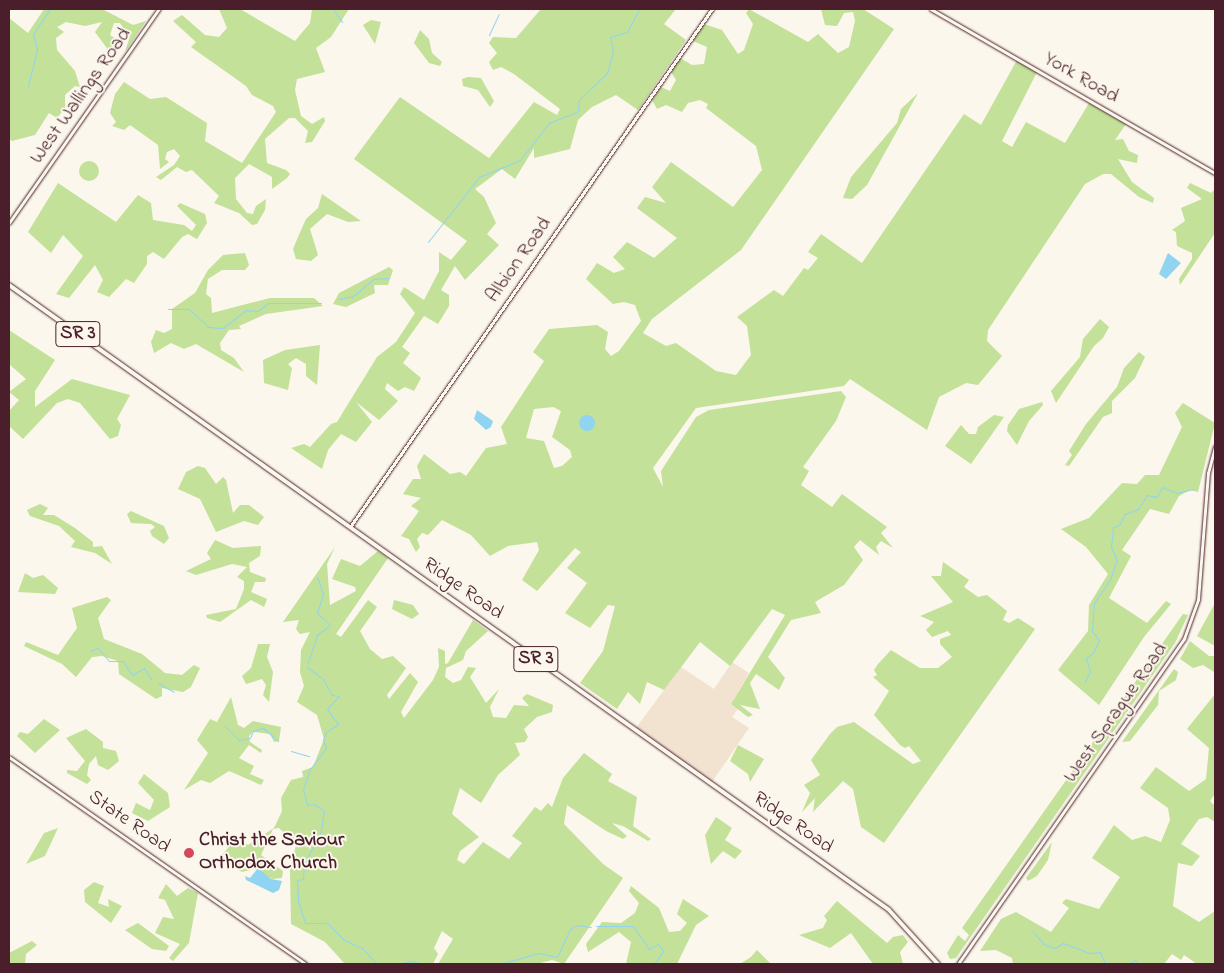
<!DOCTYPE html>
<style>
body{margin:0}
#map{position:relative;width:1224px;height:973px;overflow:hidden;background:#fbf7ec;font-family:"Indie Flower",sans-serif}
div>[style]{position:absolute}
.built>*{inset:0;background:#f2e2d0}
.green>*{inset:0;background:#c3e199}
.round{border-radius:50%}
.water>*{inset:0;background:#90d4f1}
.stream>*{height:1px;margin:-0.5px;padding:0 0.5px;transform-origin:0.5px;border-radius:0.5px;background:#90d4f1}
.roads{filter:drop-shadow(0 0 1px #4a1f2b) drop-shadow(0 0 1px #4a1f2b)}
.tertiary>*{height:2.5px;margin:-1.25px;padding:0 1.25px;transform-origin:1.25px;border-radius:1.25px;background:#fbf7ec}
.secondary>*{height:3px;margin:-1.5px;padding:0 1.5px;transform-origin:1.5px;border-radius:1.5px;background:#fbf7ec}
.primary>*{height:4px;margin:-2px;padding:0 2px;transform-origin:2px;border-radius:2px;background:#fbf7ec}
.dots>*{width:14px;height:14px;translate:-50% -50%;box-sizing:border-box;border:2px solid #fbf7ec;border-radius:50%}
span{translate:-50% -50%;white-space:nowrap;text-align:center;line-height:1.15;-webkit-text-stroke:4px #fbf7ec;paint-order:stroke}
.shield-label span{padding:1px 4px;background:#fbf7ec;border:1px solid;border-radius:4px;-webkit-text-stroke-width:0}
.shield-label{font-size:19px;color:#4a1f2b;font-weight:700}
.street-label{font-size:20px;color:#4a1f2b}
.poi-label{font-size:20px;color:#4a1f2b;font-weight:700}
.left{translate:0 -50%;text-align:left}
.frame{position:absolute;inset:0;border:10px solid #4a1f2b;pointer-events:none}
</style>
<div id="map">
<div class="built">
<div style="clip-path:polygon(732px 662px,749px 673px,731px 704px,738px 709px,732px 717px,749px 728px,712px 782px,636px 728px,681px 667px,714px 689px)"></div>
</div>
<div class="green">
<div style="clip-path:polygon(44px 9px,102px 9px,133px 25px,146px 21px,125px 52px,130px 36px,120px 33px,123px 28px,120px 23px,114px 23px,110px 35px,119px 41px,115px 52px,109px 51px,95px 32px,102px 22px,85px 26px,66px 22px,57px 27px,64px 32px,56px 38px,57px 50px,75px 71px,80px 87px,75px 86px,65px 95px,65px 108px,57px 118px,49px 113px,35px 135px,12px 141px,9px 139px,9px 18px,28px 33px)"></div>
<div style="clip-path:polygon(219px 9px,240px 9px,295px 41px,310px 23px,312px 9px,349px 9px,331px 37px,316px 48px,325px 72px,297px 79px,295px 90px,301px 116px,312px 124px,324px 117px,325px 121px,312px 142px,305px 143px,308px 131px,295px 118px,289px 118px,265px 139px,267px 163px,286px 170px,290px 174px,287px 178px,272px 189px,272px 177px,249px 164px,235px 178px,236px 199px,247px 213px,253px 214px,256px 206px,266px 199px,265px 210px,257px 224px,252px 225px,239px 213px,214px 203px,219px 196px,192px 170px,186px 172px,177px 167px,161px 180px,156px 177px,174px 165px,180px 156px,174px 149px,167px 152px,165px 159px,169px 162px,160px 169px,158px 145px,130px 125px,124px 130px,112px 126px,116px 122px,110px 113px,115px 94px,124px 82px,150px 99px,166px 97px,207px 123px,205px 141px,242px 163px,276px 112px,273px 106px,252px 95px,246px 86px,191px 47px,196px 42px,173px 21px,182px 15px,205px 35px,219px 37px,227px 28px)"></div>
<div style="clip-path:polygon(541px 9px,676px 9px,664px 24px,686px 40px,638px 110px,616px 95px,592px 107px,578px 120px,570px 149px,534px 158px,534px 148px,515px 179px,502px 169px,475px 189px,484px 197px,496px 223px,487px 234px,499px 245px,465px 280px,455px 266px,441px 290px,449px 295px,449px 306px,438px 324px,424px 316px,402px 347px,410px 353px,403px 363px,421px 378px,414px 391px,405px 387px,398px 391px,387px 383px,385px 389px,398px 401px,379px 420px,356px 402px,372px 422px,356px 442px,341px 434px,328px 450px,322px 469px,291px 448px,304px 444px,310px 447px,331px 424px,337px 422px,377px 357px,396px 342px,415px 313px,400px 294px,404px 287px,424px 300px,439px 271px,439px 252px,451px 260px,467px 241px,354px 159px,400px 97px,489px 158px,534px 102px,557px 115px,560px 109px,514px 74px,501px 67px,493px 70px,489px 62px,497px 53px,489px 43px,493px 37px,516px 38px)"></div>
<div style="clip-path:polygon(evenodd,749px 9px,808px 42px,818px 34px,838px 53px,849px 47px,855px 21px,853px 12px,844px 13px,837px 26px,825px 25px,821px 9px,863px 9px,894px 29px,741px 250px,652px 319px,643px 333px,666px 346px,676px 343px,716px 371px,736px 375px,751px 355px,747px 326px,737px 317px,774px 290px,783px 296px,804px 268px,808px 270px,818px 258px,808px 252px,821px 234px,862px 263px,964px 114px,981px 125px,1017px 60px,1037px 72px,1002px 141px,1012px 147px,1026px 122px,1065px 143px,1089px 103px,1126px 124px,1115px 140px,1123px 139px,1129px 151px,1138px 155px,1137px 163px,1118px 159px,1132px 182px,1154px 198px,1153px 203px,1139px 197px,1111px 174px,1103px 174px,1085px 184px,988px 330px,987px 341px,1002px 356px,978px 385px,966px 383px,939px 397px,927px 430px,850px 379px,844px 386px,696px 408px,653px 468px,663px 487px,661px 471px,696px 417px,709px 410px,841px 391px,846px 397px,836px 421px,803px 467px,809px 471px,801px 485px,832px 507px,842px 494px,887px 527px,881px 533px,893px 548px,881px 541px,876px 547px,879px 555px,860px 540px,854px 547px,863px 560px,844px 585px,815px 602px,821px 613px,791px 620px,768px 657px,785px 678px,779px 690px,756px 674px,750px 683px,760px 709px,740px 705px,753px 715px,748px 717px,731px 704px,785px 615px,772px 609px,730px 666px,700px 642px,664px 690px,647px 682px,640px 704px,628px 692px,617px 709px,580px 683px,603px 651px,615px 606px,608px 605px,590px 628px,565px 613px,587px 583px,567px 568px,581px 552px,575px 548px,537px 591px,522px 580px,539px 550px,537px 542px,508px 546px,490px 556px,471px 535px,442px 520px,428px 535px,422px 533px,417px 539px,420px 547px,416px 552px,409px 539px,401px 536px,419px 511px,411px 506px,421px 498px,403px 494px,413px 479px,421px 479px,417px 466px,424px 454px,450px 474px,460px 472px,466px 476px,486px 448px,507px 444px,501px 427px,544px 361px,533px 352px,549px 329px,597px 325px,608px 332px,605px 349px,611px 356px,619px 351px,641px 321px,635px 305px,624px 302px,613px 304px,586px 279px,597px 263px,614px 273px,625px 269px,613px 257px,627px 242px,654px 258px,677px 238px,637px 208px,645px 197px,666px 203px,652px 187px,671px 162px,733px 207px,762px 170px,756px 146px,706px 108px,708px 104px,700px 100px,688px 103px,682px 112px,666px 105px,657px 109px,652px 100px,661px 87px,670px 91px,676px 80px,671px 72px,680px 58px,692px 65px,704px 64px,707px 47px,693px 41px,704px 24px,722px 30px,738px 54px,744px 50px,753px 24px,746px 13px,749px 9px,553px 407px,561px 411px,552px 437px,570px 450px,572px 457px,562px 466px,554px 468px,544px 441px,526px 438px,534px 409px,553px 407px)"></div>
<div style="clip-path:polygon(371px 20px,381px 22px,375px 44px,363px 25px)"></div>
<div style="clip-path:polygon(420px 30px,429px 39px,432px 53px,442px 62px,440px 66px,429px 63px,414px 43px)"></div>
<div style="clip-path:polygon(468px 77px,481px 78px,494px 101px,490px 107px,478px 90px,463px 86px,462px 79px)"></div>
<div style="clip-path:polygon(918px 93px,867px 185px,852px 199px,843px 198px,851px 177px,897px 123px,901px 109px)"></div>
<div class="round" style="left:79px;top:161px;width:20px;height:20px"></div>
<div style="clip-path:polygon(58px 183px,116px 222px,138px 195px,151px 203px,153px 220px,184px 225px,192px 231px,196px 225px,177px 206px,180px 203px,205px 214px,207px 223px,197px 239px,188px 234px,182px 237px,164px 259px,153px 252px,147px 256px,147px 264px,134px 283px,126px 279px,109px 297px,97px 292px,103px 280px,95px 265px,69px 298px,56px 294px,83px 256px,63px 235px,51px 253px,28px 232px)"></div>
<div style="clip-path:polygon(1190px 183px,1211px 193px,1215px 189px,1215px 233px,1180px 285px,1179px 279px,1192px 259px,1192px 253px,1177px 246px,1176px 232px,1172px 230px,1185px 221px,1181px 208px,1202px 199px,1187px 188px)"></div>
<div style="clip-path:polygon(322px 194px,361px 221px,348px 222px,327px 214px,310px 229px,318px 255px,311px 261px,296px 259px,293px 249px,298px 237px,306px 219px,318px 208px)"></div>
<div style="clip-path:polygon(245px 253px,249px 265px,245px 270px,222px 270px,208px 279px,206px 294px,211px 298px,212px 313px,270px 298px,314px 298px,323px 306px,266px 314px,239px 326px,241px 329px,229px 330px,220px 343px,221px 350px,234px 358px,244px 372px,196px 344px,184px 349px,171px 343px,154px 353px,151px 342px,156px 330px,164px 333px,172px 329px,172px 309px,195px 293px,208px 270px,223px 255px)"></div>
<div style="clip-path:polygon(389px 267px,393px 270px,388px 285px,374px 285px,375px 293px,346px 307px,333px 304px,339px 293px)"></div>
<div style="clip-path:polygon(1100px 319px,1109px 327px,1103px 338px,1094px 346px,1056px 403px,1051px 391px,1080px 357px,1083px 339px)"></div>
<div style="clip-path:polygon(9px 330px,55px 360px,35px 391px,35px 407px,72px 379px,130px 395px,117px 419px,121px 425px,118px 436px,110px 439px,80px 403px,68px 399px,57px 403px,23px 439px,9px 426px,9px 411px,19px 400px,9px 392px,26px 379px,9px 364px)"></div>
<div style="clip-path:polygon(320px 345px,317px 385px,306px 376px,306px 364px,296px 358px,288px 364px,292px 368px,288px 390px,264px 383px,263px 360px,285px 350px)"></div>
<div style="clip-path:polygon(1139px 352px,1145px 357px,1135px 378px,1112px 401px,1112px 413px,1103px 417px,1069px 466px,1065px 465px,1072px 455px,1069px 451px,1086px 424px,1117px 387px,1124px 368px)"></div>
<div style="clip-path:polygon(1042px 402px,1043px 405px,1029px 421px,1017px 445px,1007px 431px,1008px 425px,1019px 409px)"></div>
<div style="clip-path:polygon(1183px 403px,1215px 423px,1198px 492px,1190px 490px,1179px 496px,1169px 514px,1150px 509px,1122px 550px,1131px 556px,1109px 598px,1147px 623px,1166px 601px,1171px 604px,1144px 637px,1099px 705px,1058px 670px,1088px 631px,1089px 605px,1108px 574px,1086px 547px,1061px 529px,1089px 518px,1122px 483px,1137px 484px,1145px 475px,1159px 475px,1182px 427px,1175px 413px)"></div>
<div style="clip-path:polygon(994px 415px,1004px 417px,971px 464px,945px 446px,961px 425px,969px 434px,976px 434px,978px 427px)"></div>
<div style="clip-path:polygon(198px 466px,205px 468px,216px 484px,223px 477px,226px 480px,233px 513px,240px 505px,249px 505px,264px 517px,258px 525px,244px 521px,216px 532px,200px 499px,178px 489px,186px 472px)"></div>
<div style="clip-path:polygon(40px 504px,48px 508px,43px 515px,54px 515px,75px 528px,93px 542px,93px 547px,102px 546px,112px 564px,95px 553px,71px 547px,75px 541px,59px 526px,30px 516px,27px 510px)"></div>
<div style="clip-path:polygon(131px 511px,164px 526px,169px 538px,164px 544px,152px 536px,150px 531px,155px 527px,151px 524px,131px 523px,127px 514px)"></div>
<div style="clip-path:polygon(215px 540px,233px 548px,261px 546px,260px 556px,249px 563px,250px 572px,266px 578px,265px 582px,255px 582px,251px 592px,267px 599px,264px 607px,251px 600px,220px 622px,207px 618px,206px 615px,236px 609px,244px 589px,244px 581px,237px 577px,247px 567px,232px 564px,196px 575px,186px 571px,211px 559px,207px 553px)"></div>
<div style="clip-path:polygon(335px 547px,327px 564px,330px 605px,356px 591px,355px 587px,332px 579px,341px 559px,360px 566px,378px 551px,388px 558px,336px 634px,341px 637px,368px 600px,377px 607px,360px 631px,370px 649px,382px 659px,393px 656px,406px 668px,387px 695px,389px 699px,410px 673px,418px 682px,401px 712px,404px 718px,433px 680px,439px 667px,438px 648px,445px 651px,445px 664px,448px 663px,473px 620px,488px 631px,466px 651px,463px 660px,446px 668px,445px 677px,453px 683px,461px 680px,468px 667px,476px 668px,470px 677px,486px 703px,499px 689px,490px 707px,493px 717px,506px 718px,514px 705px,529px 706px,522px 698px,527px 694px,553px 705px,552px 712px,537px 717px,524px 729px,528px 737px,525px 742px,515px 743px,520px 755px,498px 775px,481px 803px,460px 788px,452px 814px,479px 837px,460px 851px,457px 860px,464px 864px,483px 842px,509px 859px,522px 843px,512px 836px,535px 807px,541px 811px,548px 803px,552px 807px,563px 778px,584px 753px,612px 774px,608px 781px,637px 797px,633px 826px,651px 839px,648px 841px,623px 826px,612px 823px,627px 836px,623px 839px,606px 831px,567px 805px,564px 824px,603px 864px,623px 878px,564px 964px,552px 960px,536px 964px,438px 964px,453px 939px,442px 931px,434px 948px,438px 954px,433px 964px,345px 964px,325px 942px,291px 924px,290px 870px,296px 845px,279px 828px,273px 829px,261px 855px,283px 871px,282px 878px,272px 879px,254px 869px,242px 872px,219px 859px,236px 838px,248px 845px,274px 828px,282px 811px,281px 798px,291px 780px,303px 777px,302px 771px,313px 767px,324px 739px,317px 715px,297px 702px,304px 686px,300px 672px,301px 650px,310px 632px,300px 634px,296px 629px,299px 620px,283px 622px)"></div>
<div style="clip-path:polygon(943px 562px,969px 580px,964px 587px,978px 597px,987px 595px,1007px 611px,1003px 620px,1009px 623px,1018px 618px,1035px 629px,884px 843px,861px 827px,853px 789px,843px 781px,813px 812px,815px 798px,802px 812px,810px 793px,804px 785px,820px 775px,811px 760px,830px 734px,837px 727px,854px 722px,913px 764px,921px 761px,909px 746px,905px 748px,900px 745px,874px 715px,889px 691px,873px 677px,877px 675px,874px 670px,878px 664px,891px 650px,920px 668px,938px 668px,952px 657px,940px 644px,940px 639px,951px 635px,948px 631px,932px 637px,926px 630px,934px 622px,920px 616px,953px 602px,931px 576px,941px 576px)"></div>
<div style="clip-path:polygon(25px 573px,33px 578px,43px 575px,58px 588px,55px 594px,18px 592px)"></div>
<div style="clip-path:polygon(107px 597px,111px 600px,98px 618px,104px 639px,142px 654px,165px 673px,182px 675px,194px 665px,200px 668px,191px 687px,183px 692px,162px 688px,162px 696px,156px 699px,119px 674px,118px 661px,102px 656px,92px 657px,76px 677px,62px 664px,24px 646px,26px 642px,58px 655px,77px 628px,72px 608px)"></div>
<div style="clip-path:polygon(394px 600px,413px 605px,419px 614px,412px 619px,392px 609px)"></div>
<div style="clip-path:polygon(1215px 603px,1215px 646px,1197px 636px)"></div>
<div style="clip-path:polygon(1183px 614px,1188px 615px,1175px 643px,956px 958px,950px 959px,947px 953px,958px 935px,965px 941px,969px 935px,962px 928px)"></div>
<div style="clip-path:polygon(1190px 641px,1209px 656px,1215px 656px,1214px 672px,1203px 665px,1193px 668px,1180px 659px)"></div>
<div style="clip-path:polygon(258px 644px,270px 644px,267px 657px,273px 672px,269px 702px,263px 695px,266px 685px,262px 679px,246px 684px,242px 676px,251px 668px)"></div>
<div style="clip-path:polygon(1174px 669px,1178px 672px,1176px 680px,1159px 691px,1158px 705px,1130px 741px,1122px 742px)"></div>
<div style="clip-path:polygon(1215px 694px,1215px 794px,1210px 801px,1215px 806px,1215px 822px,1207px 817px,1199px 819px,1181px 844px,1200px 856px,1192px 866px,1178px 863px,1173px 906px,1199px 922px,1215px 911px,1215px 964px,1197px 964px,1184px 955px,1181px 960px,1172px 954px,1164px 964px,1013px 964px,1012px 958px,996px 950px,980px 951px,1001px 919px,1016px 912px,1051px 932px,1069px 908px,1062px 903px,1066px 899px,1099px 909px,1120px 877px,1092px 858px,1114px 825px,1132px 840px,1145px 836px,1161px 842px,1170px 820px,1168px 808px,1140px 788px,1156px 767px,1189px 791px,1206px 779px,1209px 748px,1187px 729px)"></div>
<div style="clip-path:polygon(231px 697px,238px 725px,244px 728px,253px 721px,281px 727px,279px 741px,274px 742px,270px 734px,253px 732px,249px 736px,250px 742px,262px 750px,261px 753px,249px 745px,239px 758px,254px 766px,250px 774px,264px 780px,261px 785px,229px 771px,210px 783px,201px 780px,184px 790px,208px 753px,197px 740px,210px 719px,217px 722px)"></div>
<div style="clip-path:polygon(44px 719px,60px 730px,35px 753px,17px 736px,20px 732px,28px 734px)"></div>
<div style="clip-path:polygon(86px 729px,103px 742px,103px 748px,116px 751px,119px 761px,108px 770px,98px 765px,96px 756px,89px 764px,87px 775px,91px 780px,87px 784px,67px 773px,67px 770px,77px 771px,85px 761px,66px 738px)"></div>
<div style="clip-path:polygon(738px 745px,764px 759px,750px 782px,748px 774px,730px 761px)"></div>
<div style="clip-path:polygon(144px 774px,168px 793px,170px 807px,148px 821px,132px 813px,136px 803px,150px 810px,154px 800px,138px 783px)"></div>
<div style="clip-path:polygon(716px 817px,732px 828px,725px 840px,742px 851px,735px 859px,723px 851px,711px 864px,705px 835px)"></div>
<div style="clip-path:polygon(58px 828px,45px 856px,26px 864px,44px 833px)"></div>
<div style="clip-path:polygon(1052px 842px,1048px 860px,1037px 876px,1028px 881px,1026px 878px)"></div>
<div style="clip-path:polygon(94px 882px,104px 886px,98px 903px,109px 907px,108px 899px,122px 906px,111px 923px,85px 902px,84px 890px)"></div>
<div style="clip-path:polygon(166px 884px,177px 896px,188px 888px,198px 893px,189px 943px,173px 961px,169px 958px,180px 944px,155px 933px,163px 917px,174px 919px,165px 900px,158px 898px)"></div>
<div style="clip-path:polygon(631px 886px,659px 908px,669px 932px,680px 931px,687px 923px,677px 914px,683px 899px,709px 916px,696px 925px,677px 964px,626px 964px,631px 942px,619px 932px,588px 952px,586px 944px,602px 922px,621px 923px,635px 913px,639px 903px,629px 891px)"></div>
<div style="clip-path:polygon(837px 901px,887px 943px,893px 937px,903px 935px,908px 942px,900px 952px,903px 964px,873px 964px,851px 933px,830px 948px,799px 935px,823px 928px,827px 920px,824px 916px)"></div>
<div style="clip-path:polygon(138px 923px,169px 946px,166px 951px,152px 949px,125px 930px)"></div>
<div style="clip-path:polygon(32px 941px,37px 945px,26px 954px,25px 964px,9px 964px,9px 953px)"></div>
<div style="clip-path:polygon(757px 950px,771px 964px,740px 964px,751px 957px)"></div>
</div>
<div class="water">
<div style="clip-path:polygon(1168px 253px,1181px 263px,1166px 279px,1159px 274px)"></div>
<div style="clip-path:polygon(477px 410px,493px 421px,491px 427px,486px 430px,474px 419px)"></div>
<div class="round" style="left:579px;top:415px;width:16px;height:16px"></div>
<div style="clip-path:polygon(258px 868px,271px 879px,282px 881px,279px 890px,273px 893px,246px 880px,245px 876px,250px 878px)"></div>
</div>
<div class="stream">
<div style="left:333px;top:9px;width:16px;rotate:55deg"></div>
<div style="left:489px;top:35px;width:23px;rotate:-65deg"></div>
<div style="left:28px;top:86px;width:38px;rotate:-76deg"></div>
<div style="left:37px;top:49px;width:16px;rotate:-105deg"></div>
<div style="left:33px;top:34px;width:30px;rotate:-56deg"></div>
<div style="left:428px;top:242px;width:83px;rotate:-51.9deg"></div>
<div style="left:479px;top:177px;width:44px;rotate:-22.5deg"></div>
<div style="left:520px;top:160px;width:47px;rotate:-51.9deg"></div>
<div style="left:549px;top:123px;width:31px;rotate:-22deg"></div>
<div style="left:578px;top:111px;width:11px;rotate:-85deg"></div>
<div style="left:579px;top:100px;width:39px;rotate:-44deg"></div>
<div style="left:607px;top:73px;width:22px;rotate:-74deg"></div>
<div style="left:613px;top:52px;width:15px;rotate:-101deg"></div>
<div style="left:610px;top:37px;width:18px;rotate:-16deg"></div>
<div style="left:627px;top:32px;width:26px;rotate:-62deg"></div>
<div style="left:338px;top:299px;width:15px;rotate:-11deg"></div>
<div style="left:353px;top:296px;width:26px;rotate:-40deg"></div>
<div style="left:373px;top:279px;width:15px;rotate:-4deg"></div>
<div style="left:168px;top:309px;width:21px"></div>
<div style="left:189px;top:309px;width:26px;rotate:43deg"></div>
<div style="left:208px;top:327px;width:15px;rotate:4deg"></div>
<div style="left:223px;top:328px;width:29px;rotate:-38deg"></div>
<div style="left:246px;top:310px;width:12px;rotate:5deg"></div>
<div style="left:258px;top:311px;width:13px;rotate:-39deg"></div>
<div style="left:268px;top:303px;width:53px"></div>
<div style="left:90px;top:651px;width:9px;rotate:-21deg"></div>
<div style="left:98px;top:648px;width:17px;rotate:50deg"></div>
<div style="left:109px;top:661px;width:14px"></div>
<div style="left:123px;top:661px;width:17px;rotate:57deg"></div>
<div style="left:132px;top:675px;width:14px;rotate:-30deg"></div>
<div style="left:144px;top:668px;width:13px;rotate:58deg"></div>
<div style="left:308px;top:663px;width:29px;rotate:-72deg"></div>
<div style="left:317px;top:635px;width:16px;rotate:-38deg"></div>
<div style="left:330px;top:625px;width:18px;rotate:-137deg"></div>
<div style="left:317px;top:613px;width:20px;rotate:-72deg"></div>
<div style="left:323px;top:594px;width:18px;rotate:-109deg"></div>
<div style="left:307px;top:667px;width:20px;rotate:37deg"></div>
<div style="left:323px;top:679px;width:18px;rotate:61deg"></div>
<div style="left:332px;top:695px;width:7px;rotate:8deg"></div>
<div style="left:339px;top:696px;width:18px;rotate:133deg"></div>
<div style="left:327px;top:709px;width:19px;rotate:54deg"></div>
<div style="left:338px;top:724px;width:14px;rotate:146deg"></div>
<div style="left:326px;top:732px;width:9px;rotate:111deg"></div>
<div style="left:323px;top:740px;width:9px;rotate:69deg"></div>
<div style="left:326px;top:748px;width:26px;rotate:127deg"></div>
<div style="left:310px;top:769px;width:21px;rotate:109deg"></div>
<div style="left:303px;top:789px;width:16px;rotate:76deg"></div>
<div style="left:307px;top:805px;width:7px;rotate:-8deg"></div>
<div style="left:314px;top:804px;width:12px;rotate:35deg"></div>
<div style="left:324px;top:811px;width:20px;rotate:99deg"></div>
<div style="left:321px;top:831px;width:37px;rotate:117deg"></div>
<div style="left:304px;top:864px;width:15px;rotate:94deg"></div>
<div style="left:303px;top:879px;width:6px;rotate:171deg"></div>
<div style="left:297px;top:880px;width:21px;rotate:87deg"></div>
<div style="left:298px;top:901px;width:23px;rotate:72deg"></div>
<div style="left:305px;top:923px;width:22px"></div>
<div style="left:327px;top:923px;width:24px;rotate:45deg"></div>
<div style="left:344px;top:940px;width:20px;rotate:24deg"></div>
<div style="left:362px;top:948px;width:22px;rotate:47deg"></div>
<div style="left:1085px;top:682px;width:12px;rotate:-66deg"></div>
<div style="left:1090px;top:671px;width:14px;rotate:-107deg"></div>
<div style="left:1086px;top:658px;width:9px;rotate:-36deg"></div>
<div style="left:1093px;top:653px;width:14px;rotate:-65deg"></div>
<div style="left:1099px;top:640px;width:11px;rotate:-128deg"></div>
<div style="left:1092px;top:631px;width:28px;rotate:-86deg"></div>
<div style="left:1094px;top:603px;width:29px;rotate:-56deg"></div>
<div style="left:1110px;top:579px;width:20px;rotate:-70deg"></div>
<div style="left:1117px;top:560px;width:14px;rotate:-115deg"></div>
<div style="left:1111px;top:547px;width:20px;rotate:-84deg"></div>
<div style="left:1113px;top:527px;width:6px;rotate:-18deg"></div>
<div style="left:1119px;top:525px;width:13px;rotate:-61deg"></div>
<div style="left:1125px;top:514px;width:14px;rotate:-21deg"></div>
<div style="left:1138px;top:509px;width:17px;rotate:-57deg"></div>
<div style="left:1147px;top:495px;width:10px;rotate:11deg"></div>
<div style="left:1157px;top:497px;width:11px;rotate:-63deg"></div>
<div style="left:1162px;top:487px;width:15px;rotate:23deg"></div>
<div style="left:1176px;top:493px;width:18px;rotate:-13deg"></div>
<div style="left:158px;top:683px;width:18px;rotate:29deg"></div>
<div style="left:225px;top:726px;width:20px;rotate:45deg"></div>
<div style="left:239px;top:740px;width:11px;rotate:-10deg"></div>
<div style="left:250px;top:738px;width:8px;rotate:-67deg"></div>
<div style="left:253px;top:731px;width:10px;rotate:-17deg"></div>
<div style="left:263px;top:728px;width:20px;rotate:41deg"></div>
<div style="left:291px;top:751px;width:19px;rotate:16deg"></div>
<div style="left:596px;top:926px;width:37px"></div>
<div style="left:633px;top:926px;width:28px;rotate:55deg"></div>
<div style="left:649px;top:949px;width:10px;rotate:-29deg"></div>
<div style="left:658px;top:944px;width:9px;rotate:54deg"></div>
<div style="left:663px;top:951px;width:16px;rotate:125deg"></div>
<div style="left:1032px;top:931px;width:19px;rotate:47deg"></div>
<div style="left:1045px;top:945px;width:10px;rotate:17deg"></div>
<div style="left:1055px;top:948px;width:9px;rotate:-32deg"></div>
<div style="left:1063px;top:943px;width:28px;rotate:21deg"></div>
<div style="left:1089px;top:953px;width:11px;rotate:-5deg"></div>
<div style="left:1100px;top:952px;width:13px;rotate:67deg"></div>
<div style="left:399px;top:964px;width:12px;rotate:-14deg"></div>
<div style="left:411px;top:961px;width:12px;rotate:14deg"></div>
<div style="left:500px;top:964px;width:41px;rotate:-15.8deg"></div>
<div style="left:539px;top:953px;width:18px;rotate:13deg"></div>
<div style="left:557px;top:957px;width:31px;rotate:-65deg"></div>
<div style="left:570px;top:929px;width:8px;rotate:-30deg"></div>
<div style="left:577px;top:925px;width:14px;rotate:8deg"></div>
<div style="left:1113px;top:964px;width:6px"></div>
<div style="left:1128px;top:964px;width:8px;rotate:-30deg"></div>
<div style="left:1135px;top:960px;width:6px;rotate:45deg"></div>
</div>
<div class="roads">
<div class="tertiary">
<div style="left:931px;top:9px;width:328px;rotate:30deg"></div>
<div style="left:9px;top:223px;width:261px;rotate:-55deg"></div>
<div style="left:350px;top:527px;width:632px;rotate:-55.05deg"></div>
<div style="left:958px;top:964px;width:396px;rotate:-55.2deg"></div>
<div style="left:1184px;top:639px;width:41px;rotate:-70.3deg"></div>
<div style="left:1198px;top:600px;width:127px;rotate:-85.5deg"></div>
<div style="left:1208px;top:473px;width:27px;rotate:-75deg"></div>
</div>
<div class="secondary">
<div style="left:9px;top:757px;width:362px;rotate:34.9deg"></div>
</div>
<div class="primary">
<div style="left:9px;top:285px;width:1079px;rotate:35.38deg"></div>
<div style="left:889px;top:910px;width:73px;rotate:47.8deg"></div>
</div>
</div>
<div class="dots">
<div style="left:189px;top:853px;background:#d1495b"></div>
</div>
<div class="shield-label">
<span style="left:78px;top:334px">SR 3</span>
<span style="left:536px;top:659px">SR 3</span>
</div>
<div class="street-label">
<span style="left:1081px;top:78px;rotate:30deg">York Road</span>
<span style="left:81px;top:96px;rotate:-55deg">West Wallings Road</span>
<span style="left:519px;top:260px;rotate:-55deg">Albion Road</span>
<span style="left:463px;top:589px;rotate:35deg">Ridge Road</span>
<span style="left:1116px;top:713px;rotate:-55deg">West Sprague Road</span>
<span style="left:129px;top:822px;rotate:35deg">State Road</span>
<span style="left:793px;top:823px;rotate:35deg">Ridge Road</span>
</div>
<div class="poi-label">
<span class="left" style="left:199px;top:852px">Christ the Saviour<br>Orthodox Church</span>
</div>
<div class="frame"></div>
</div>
